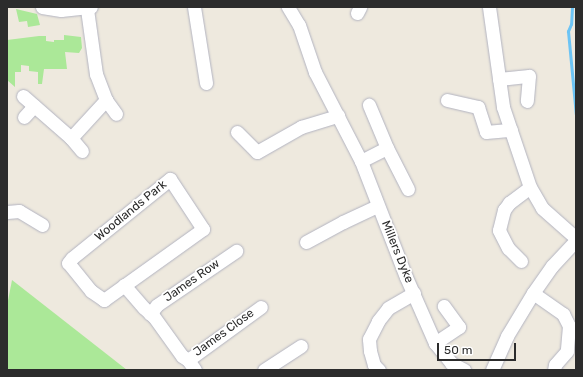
<!DOCTYPE html>
<style>
body{margin:0}
#map{position:relative;width:583px;height:377px;overflow:hidden;background:#eee9de;font-family:Rubik,sans-serif}
div>[style]{position:absolute}
.green>*{inset:0;background:#abe898}
.stream>*{height:3px;margin:-1.5px;padding:0 1.5px;transform-origin:1.5px;border-radius:1.5px;background:#6cc4f5}
.roads{filter:drop-shadow(0 0 1px #b2b3c0) drop-shadow(0 0 1px #b2b3c0)}
.minor>*{height:13px;margin:-6.5px;padding:0 6.5px;transform-origin:6.5px;border-radius:6.5px;background:#fff}
span{translate:-50% -50%;white-space:nowrap;text-align:center;line-height:1.15;-webkit-text-stroke:3.5px #fff;paint-order:stroke}
.street-label{font-size:12px;color:#2c2c2c}
.frame{position:absolute;inset:0;border:8px solid #2c2c2c;pointer-events:none}
.scale{position:absolute;left:437px;top:343px;width:79px;height:18px;box-sizing:border-box;border:2px solid #2c2c2c;border-top:0;padding-left:5px;font-size:12px;line-height:14px;white-space:nowrap;color:#2c2c2c;-webkit-text-stroke:3px #fff;paint-order:stroke}
</style>
<div id="map">
<div class="green">
<div style="clip-path:polygon(16px 9px,37px 14px,40px 25px,28px 27px,27px 21px,19px 22px)"></div>
<div style="clip-path:polygon(64px 35px,81px 37px,82px 48px,79px 53px,65px 52px,67px 69px,44px 69px,42px 84px,38px 84px,38px 72px,29px 71px,29px 66px,21px 65px,21px 72px,15px 72px,15px 87px,7px 80px,7px 40px,39px 36px,46px 36px,46px 41px,54px 42px,54px 40px,64px 40px)"></div>
<div style="clip-path:polygon(12px 280px,127px 370px,7px 370px,7px 306px)"></div>
</div>
<div class="stream">
<div style="left:572px;top:7px;width:17px;rotate:93deg"></div>
<div style="left:571px;top:24px;width:8px;rotate:113deg"></div>
<div style="left:568px;top:31px;width:84px;rotate:84.6deg"></div>
</div>
<div class="roads">
<div class="minor">
<div style="left:42px;top:7px;width:19px;rotate:9deg"></div>
<div style="left:61px;top:10px;width:30px;rotate:-6deg"></div>
<div style="left:194px;top:7px;width:77px;rotate:81deg"></div>
<div style="left:288px;top:7px;width:21px;rotate:59deg"></div>
<div style="left:299px;top:25px;width:50px;rotate:71.2deg"></div>
<div style="left:315px;top:72px;width:100px;rotate:62.7deg"></div>
<div style="left:361px;top:161px;width:124px;rotate:68.8deg"></div>
<div style="left:406px;top:277px;width:72px;rotate:66.3deg"></div>
<div style="left:435px;top:343px;width:26px;rotate:51deg"></div>
<div style="left:451px;top:363px;width:15px;rotate:28deg"></div>
<div style="left:489px;top:7px;width:101px;rotate:82deg"></div>
<div style="left:503px;top:107px;width:84px;rotate:71.4deg"></div>
<div style="left:530px;top:187px;width:24px;rotate:60deg"></div>
<div style="left:542px;top:208px;width:45px;rotate:41.4deg"></div>
<div style="left:357px;top:13px;width:7px;rotate:-63deg"></div>
<div style="left:499px;top:79px;width:30px;rotate:-6deg"></div>
<div style="left:529px;top:76px;width:25px;rotate:95deg"></div>
<div style="left:23px;top:96px;width:64px;rotate:41.2deg"></div>
<div style="left:71px;top:138px;width:52px;rotate:-47.4deg"></div>
<div style="left:106px;top:100px;width:28px;rotate:-111deg"></div>
<div style="left:96px;top:74px;width:66px;rotate:-97.9deg"></div>
<div style="left:106px;top:100px;width:17px;rotate:54deg"></div>
<div style="left:447px;top:100px;width:32px;rotate:13deg"></div>
<div style="left:478px;top:107px;width:26px;rotate:72deg"></div>
<div style="left:486px;top:132px;width:25px;rotate:-5deg"></div>
<div style="left:24px;top:117px;width:15px;rotate:-48deg"></div>
<div style="left:237px;top:132px;width:28px;rotate:45deg"></div>
<div style="left:257px;top:152px;width:51px;rotate:-29.6deg"></div>
<div style="left:301px;top:127px;width:39px;rotate:-17deg"></div>
<div style="left:71px;top:138px;width:17px;rotate:50deg"></div>
<div style="left:387px;top:148px;width:46px;rotate:62.9deg"></div>
<div style="left:361px;top:161px;width:29px;rotate:-27deg"></div>
<div style="left:387px;top:148px;width:47px;rotate:-112.7deg"></div>
<div style="left:170px;top:179px;width:60px;rotate:56.6deg"></div>
<div style="left:203px;top:229px;width:122px;rotate:144.4deg"></div>
<div style="left:104px;top:300px;width:16px;rotate:-145deg"></div>
<div style="left:91px;top:291px;width:36px;rotate:-129deg"></div>
<div style="left:68px;top:263px;width:6px;rotate:-51deg"></div>
<div style="left:72px;top:258px;width:126px;rotate:-38.9deg"></div>
<div style="left:7px;top:212px;width:12px;rotate:-5deg"></div>
<div style="left:19px;top:211px;width:27px;rotate:31deg"></div>
<div style="left:306px;top:242px;width:42px;rotate:-28.4deg"></div>
<div style="left:343px;top:222px;width:38px;rotate:-25deg"></div>
<div style="left:521px;top:261px;width:18px;rotate:-135deg"></div>
<div style="left:508px;top:248px;width:20px;rotate:-117deg"></div>
<div style="left:499px;top:230px;width:21px;rotate:-76deg"></div>
<div style="left:504px;top:210px;width:9px;rotate:-54deg"></div>
<div style="left:509px;top:203px;width:26px;rotate:-37deg"></div>
<div style="left:124px;top:285px;width:30px;rotate:49deg"></div>
<div style="left:144px;top:308px;width:13px;rotate:42deg"></div>
<div style="left:154px;top:317px;width:48px;rotate:54.3deg"></div>
<div style="left:182px;top:356px;width:7px;rotate:34deg"></div>
<div style="left:188px;top:360px;width:12px;rotate:55deg"></div>
<div style="left:533px;top:293px;width:37px;rotate:35deg"></div>
<div style="left:563px;top:314px;width:13px;rotate:63deg"></div>
<div style="left:569px;top:326px;width:25px;rotate:95deg"></div>
<div style="left:567px;top:351px;width:18px;rotate:131deg"></div>
<div style="left:555px;top:365px;width:5px;rotate:101deg"></div>
<div style="left:150px;top:314px;width:11px;rotate:-52deg"></div>
<div style="left:157px;top:305px;width:96px;rotate:-34.4deg"></div>
<div style="left:435px;top:343px;width:29px;rotate:-34deg"></div>
<div style="left:459px;top:327px;width:26px;rotate:-126deg"></div>
<div style="left:188px;top:360px;width:90px;rotate:-36deg"></div>
<div style="left:264px;top:370px;width:44px;rotate:-33deg"></div>
<div style="left:379px;top:370px;width:7px;rotate:-135deg"></div>
<div style="left:374px;top:365px;width:15px;rotate:-106deg"></div>
<div style="left:370px;top:351px;width:12px;rotate:-95deg"></div>
<div style="left:369px;top:339px;width:20px;rotate:-63deg"></div>
<div style="left:378px;top:321px;width:16px;rotate:-52deg"></div>
<div style="left:388px;top:308px;width:30px;rotate:-30deg"></div>
<div style="left:492px;top:370px;width:37px;rotate:-66deg"></div>
<div style="left:507px;top:336px;width:50px;rotate:-58.8deg"></div>
<div style="left:533px;top:293px;width:33px;rotate:-55deg"></div>
<div style="left:552px;top:266px;width:35px;rotate:-47deg"></div>
</div>
</div>
<div class="street-label">
<span style="left:131px;top:211px;rotate:-39deg">Woodlands Park</span>
<span style="left:397px;top:252px;rotate:68deg">Millers Dyke</span>
<span style="left:192px;top:281px;rotate:-35deg">James Row</span>
<span style="left:224px;top:333px;rotate:-36deg">James Close</span>
</div>
<div class="frame"></div>
<div class="scale">50 m</div>
</div>
